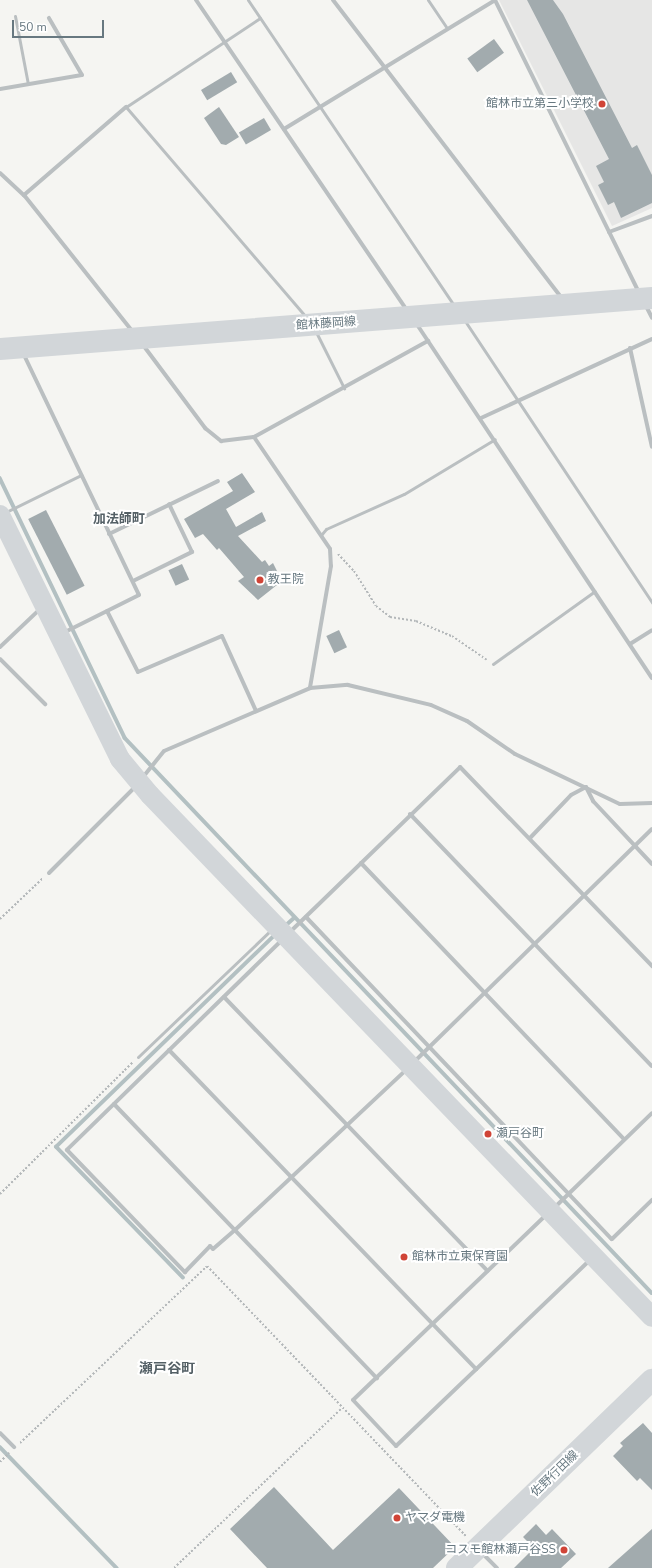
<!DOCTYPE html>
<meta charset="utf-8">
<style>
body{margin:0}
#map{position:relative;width:652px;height:1568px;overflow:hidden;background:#f5f5f2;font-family:"Nunito Sans","Noto Sans JP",sans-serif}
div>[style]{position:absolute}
.built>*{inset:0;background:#e6e6e5}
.stream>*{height:3.5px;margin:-1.75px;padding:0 1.75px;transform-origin:1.75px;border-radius:1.75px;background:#b3c0c2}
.building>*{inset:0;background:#a2abae;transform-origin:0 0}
.path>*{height:2px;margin-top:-1px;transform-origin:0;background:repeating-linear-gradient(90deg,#b4b8ba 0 2px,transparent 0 4px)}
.lane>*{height:3px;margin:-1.5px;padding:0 1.5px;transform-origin:1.5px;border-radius:1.5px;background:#babfc1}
.street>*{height:4px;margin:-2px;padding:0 2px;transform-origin:2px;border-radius:2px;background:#babfc1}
.secondary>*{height:20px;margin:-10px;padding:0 10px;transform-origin:10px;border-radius:10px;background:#d2d6d9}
.primary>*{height:22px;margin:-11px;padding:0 11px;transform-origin:11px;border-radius:11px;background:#d2d6d9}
.dots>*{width:11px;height:11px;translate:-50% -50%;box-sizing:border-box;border:2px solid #fff;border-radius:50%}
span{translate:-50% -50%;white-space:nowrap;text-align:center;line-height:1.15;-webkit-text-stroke:4px #fff;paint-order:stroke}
.poi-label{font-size:12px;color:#677880}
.right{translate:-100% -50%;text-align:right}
.left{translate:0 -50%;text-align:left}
.street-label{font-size:12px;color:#677880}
.neighbourhood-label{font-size:13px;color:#546066;font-weight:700}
.quarter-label{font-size:14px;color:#546066;font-weight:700}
.scale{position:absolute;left:12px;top:20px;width:92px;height:18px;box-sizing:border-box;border:2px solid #677880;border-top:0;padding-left:5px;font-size:12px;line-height:14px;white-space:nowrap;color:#677880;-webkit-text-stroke:3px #fff;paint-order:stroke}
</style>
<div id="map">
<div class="built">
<div style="clip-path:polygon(499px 0,652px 0,652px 208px,612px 226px)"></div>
</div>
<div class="stream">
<div style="left:0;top:478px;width:288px;rotate:64.3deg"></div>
<div style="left:125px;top:738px;width:765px;rotate:46.48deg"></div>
<div style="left:284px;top:927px;width:13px;rotate:-42deg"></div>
<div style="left:183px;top:1278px;width:182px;rotate:-134.1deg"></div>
<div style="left:56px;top:1147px;width:305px;rotate:-44.1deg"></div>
<div style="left:0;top:1447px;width:168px;rotate:46deg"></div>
</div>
<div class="building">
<div style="clip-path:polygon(527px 0,553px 0,563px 14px,632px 148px,637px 145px,652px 175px,652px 203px,621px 218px,614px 202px,608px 205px,598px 185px,604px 182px,596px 166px,609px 159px)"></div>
<div style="left:494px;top:39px;width:17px;height:33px;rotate:54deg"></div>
<div style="left:231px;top:72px;width:12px;height:35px;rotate:59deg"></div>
<div style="clip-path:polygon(219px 107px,239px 137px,226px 145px,221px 144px,204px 118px)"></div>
<div style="left:264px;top:118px;width:14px;height:29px;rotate:60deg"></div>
<div style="clip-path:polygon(242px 473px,255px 492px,226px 509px,236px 527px,262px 512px,266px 521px,238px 536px,262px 562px,265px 560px,269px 566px,273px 563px,282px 581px,258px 600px,238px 581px,244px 577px,219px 548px,217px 550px,203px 534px,195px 538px,184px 519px,233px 491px,227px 482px)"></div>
<div style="left:46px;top:510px;width:85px;height:20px;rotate:63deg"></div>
<div style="left:182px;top:564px;width:17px;height:15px;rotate:65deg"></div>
<div style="left:339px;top:630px;width:19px;height:14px;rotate:65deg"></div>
<div style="clip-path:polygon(643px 1423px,652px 1433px,652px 1490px,640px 1478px,637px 1481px,613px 1456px,623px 1446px,620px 1443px)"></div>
<div style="clip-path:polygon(274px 1487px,333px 1550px,399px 1488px,455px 1547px,433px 1568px,267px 1568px,230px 1529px)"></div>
<div style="clip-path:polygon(536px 1524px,546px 1535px,552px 1529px,576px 1554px,561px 1568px,514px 1568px,534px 1548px,523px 1537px)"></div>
<div style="clip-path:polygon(652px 1529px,652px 1568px,608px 1568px)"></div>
</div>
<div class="path">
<div style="left:338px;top:554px;width:23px;rotate:47deg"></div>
<div style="left:354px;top:571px;width:41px;rotate:57.8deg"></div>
<div style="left:376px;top:606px;width:18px;rotate:38deg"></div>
<div style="left:390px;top:617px;width:26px;rotate:9deg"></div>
<div style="left:416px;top:621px;width:39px;rotate:23deg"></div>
<div style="left:452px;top:636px;width:42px;rotate:34.4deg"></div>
<div style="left:0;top:919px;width:59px;rotate:-43.6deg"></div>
<div style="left:0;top:1194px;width:187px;rotate:-44.8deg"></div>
<div style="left:20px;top:1443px;width:257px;rotate:-43.4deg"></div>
<div style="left:207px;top:1266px;width:374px;rotate:46.2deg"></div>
<div style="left:0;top:1462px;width:13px;rotate:-45deg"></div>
<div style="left:174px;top:1568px;width:232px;rotate:-43.6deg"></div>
</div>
<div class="lane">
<div style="left:248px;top:0;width:368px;rotate:56deg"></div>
<div style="left:428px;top:0;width:32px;rotate:56deg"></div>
<div style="left:15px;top:16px;width:69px;rotate:79.2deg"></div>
<div style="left:260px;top:18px;width:161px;rotate:146.4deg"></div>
<div style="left:126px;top:107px;width:275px;rotate:49.4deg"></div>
<div style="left:465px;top:321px;width:338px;rotate:56.4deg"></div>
<div style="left:316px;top:332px;width:63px;rotate:63.4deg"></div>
<div style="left:6px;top:512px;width:84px;rotate:-26.3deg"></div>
<div style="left:321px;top:535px;width:8px;rotate:-50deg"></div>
<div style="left:326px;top:529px;width:85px;rotate:-24.2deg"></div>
<div style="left:404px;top:494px;width:106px;rotate:-31.1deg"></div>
<div style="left:493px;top:664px;width:125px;rotate:-35.6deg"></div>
<div style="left:138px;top:1057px;width:184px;rotate:-43.7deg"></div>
</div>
<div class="street">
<div style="left:196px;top:0;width:376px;rotate:55.8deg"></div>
<div style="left:333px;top:0;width:376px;rotate:52.5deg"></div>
<div style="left:495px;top:0;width:326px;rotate:63.8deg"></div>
<div style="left:0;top:89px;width:83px;rotate:-9.7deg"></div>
<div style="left:82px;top:75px;width:66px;rotate:-120.1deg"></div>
<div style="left:284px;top:129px;width:247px;rotate:-31.4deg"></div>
<div style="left:0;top:173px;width:33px;rotate:43deg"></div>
<div style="left:24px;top:195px;width:175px;rotate:51.5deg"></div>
<div style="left:24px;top:195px;width:135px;rotate:-40.8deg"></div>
<div style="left:609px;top:232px;width:46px;rotate:-20.4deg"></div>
<div style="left:646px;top:306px;width:13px;rotate:63deg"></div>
<div style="left:416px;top:323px;width:426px;rotate:56.4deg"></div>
<div style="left:143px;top:345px;width:104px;rotate:53.2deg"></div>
<div style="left:205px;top:428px;width:21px;rotate:39deg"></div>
<div style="left:221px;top:441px;width:33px;rotate:-7deg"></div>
<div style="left:254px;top:437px;width:199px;rotate:-28.9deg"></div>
<div style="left:630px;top:348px;width:101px;rotate:77.5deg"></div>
<div style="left:24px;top:355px;width:266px;rotate:64.4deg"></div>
<div style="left:139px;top:595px;width:85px;rotate:153.4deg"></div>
<div style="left:481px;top:418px;width:188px;rotate:-24.8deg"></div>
<div style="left:254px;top:437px;width:135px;rotate:55.8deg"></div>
<div style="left:330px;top:549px;width:17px;rotate:87deg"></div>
<div style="left:331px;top:566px;width:124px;rotate:99.8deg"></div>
<div style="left:109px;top:534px;width:121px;rotate:-25.9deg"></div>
<div style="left:133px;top:581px;width:66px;rotate:-26.2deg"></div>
<div style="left:192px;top:552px;width:53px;rotate:-115.6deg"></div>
<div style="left:107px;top:611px;width:68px;rotate:63.1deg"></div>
<div style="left:138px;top:672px;width:91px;rotate:-23.2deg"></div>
<div style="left:222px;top:636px;width:82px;rotate:65.6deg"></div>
<div style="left:630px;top:644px;width:26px;rotate:-32deg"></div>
<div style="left:0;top:647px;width:55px;rotate:-43.5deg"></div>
<div style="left:0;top:659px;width:64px;rotate:45deg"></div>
<div style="left:143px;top:777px;width:33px;rotate:-51deg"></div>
<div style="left:164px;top:751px;width:159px;rotate:-23.3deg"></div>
<div style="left:310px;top:688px;width:38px;rotate:-5deg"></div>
<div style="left:348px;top:685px;width:85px;rotate:13.5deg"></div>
<div style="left:431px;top:705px;width:39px;rotate:24deg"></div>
<div style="left:467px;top:721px;width:58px;rotate:34.5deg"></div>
<div style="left:515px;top:754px;width:116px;rotate:25.5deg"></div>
<div style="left:620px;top:804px;width:32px;rotate:-2deg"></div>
<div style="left:410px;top:814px;width:349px;rotate:46.2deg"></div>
<div style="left:530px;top:838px;width:59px;rotate:-46.4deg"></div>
<div style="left:571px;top:795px;width:17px;rotate:-28deg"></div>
<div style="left:586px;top:787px;width:16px;rotate:63deg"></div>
<div style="left:593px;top:801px;width:86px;rotate:46.9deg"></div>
<div style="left:361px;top:863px;width:381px;rotate:46.4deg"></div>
<div style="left:49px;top:873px;width:122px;rotate:-45deg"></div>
<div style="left:306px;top:917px;width:444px;rotate:46.5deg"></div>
<div style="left:612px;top:1239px;width:56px;rotate:-44.3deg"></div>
<div style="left:290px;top:932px;width:237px;rotate:-44.1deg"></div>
<div style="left:460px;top:767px;width:277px;rotate:46deg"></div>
<div style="left:283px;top:939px;width:302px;rotate:135.7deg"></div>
<div style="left:67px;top:1150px;width:170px;rotate:46deg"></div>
<div style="left:185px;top:1272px;width:36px;rotate:-46deg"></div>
<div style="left:210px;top:1246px;width:4px;rotate:45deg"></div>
<div style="left:213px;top:1249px;width:29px;rotate:-41deg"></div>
<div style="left:235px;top:1230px;width:234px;rotate:-43.1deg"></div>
<div style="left:224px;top:997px;width:380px;rotate:46.1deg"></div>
<div style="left:169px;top:1050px;width:443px;rotate:46.1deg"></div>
<div style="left:414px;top:1062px;width:333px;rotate:-44.4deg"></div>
<div style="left:114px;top:1104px;width:380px;rotate:46.2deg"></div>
<div style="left:554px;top:1208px;width:136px;rotate:-44.1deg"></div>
<div style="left:546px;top:1215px;width:267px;rotate:136.2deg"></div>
<div style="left:353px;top:1400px;width:63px;rotate:46.9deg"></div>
<div style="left:396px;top:1446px;width:269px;rotate:-43.8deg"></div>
<div style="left:0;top:1433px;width:20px;rotate:45deg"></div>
<div style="left:482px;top:1553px;width:21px;rotate:45deg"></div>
</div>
<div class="secondary">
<div style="left:0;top:515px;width:272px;rotate:63.8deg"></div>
<div style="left:120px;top:759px;width:47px;rotate:50.2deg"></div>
<div style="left:150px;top:795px;width:724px;rotate:46.12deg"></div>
</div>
<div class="primary">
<div style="left:0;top:349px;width:654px;rotate:-4.47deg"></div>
<div style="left:457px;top:1568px;width:271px;rotate:-44deg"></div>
</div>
<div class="dots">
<div style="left:602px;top:104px;background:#d04437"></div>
<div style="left:260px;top:580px;background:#d04437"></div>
<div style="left:488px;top:1134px;background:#d04437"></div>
<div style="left:404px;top:1257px;background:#d04437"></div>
<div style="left:397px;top:1518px;background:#d04437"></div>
<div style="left:564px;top:1550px;background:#d04437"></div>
</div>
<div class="poi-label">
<span class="right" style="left:594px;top:104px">館林市立第三小学校</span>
<span class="left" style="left:268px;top:580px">教王院</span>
<span class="left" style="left:496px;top:1134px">瀬戸谷町</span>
<span class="left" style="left:412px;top:1257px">館林市立東保育園</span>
<span class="left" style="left:405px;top:1518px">ヤマダ電機</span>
<span class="right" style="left:556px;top:1550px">コスモ館林瀬戸谷SS</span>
</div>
<div class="street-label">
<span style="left:326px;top:324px;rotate:-4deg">館林藤岡線</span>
<span style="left:555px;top:1474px;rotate:-44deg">佐野行田線</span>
</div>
<div class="neighbourhood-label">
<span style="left:119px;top:519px">加法師町</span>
</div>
<div class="quarter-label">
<span style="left:167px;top:1369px">瀬戸谷町</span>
</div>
<div class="scale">50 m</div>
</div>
